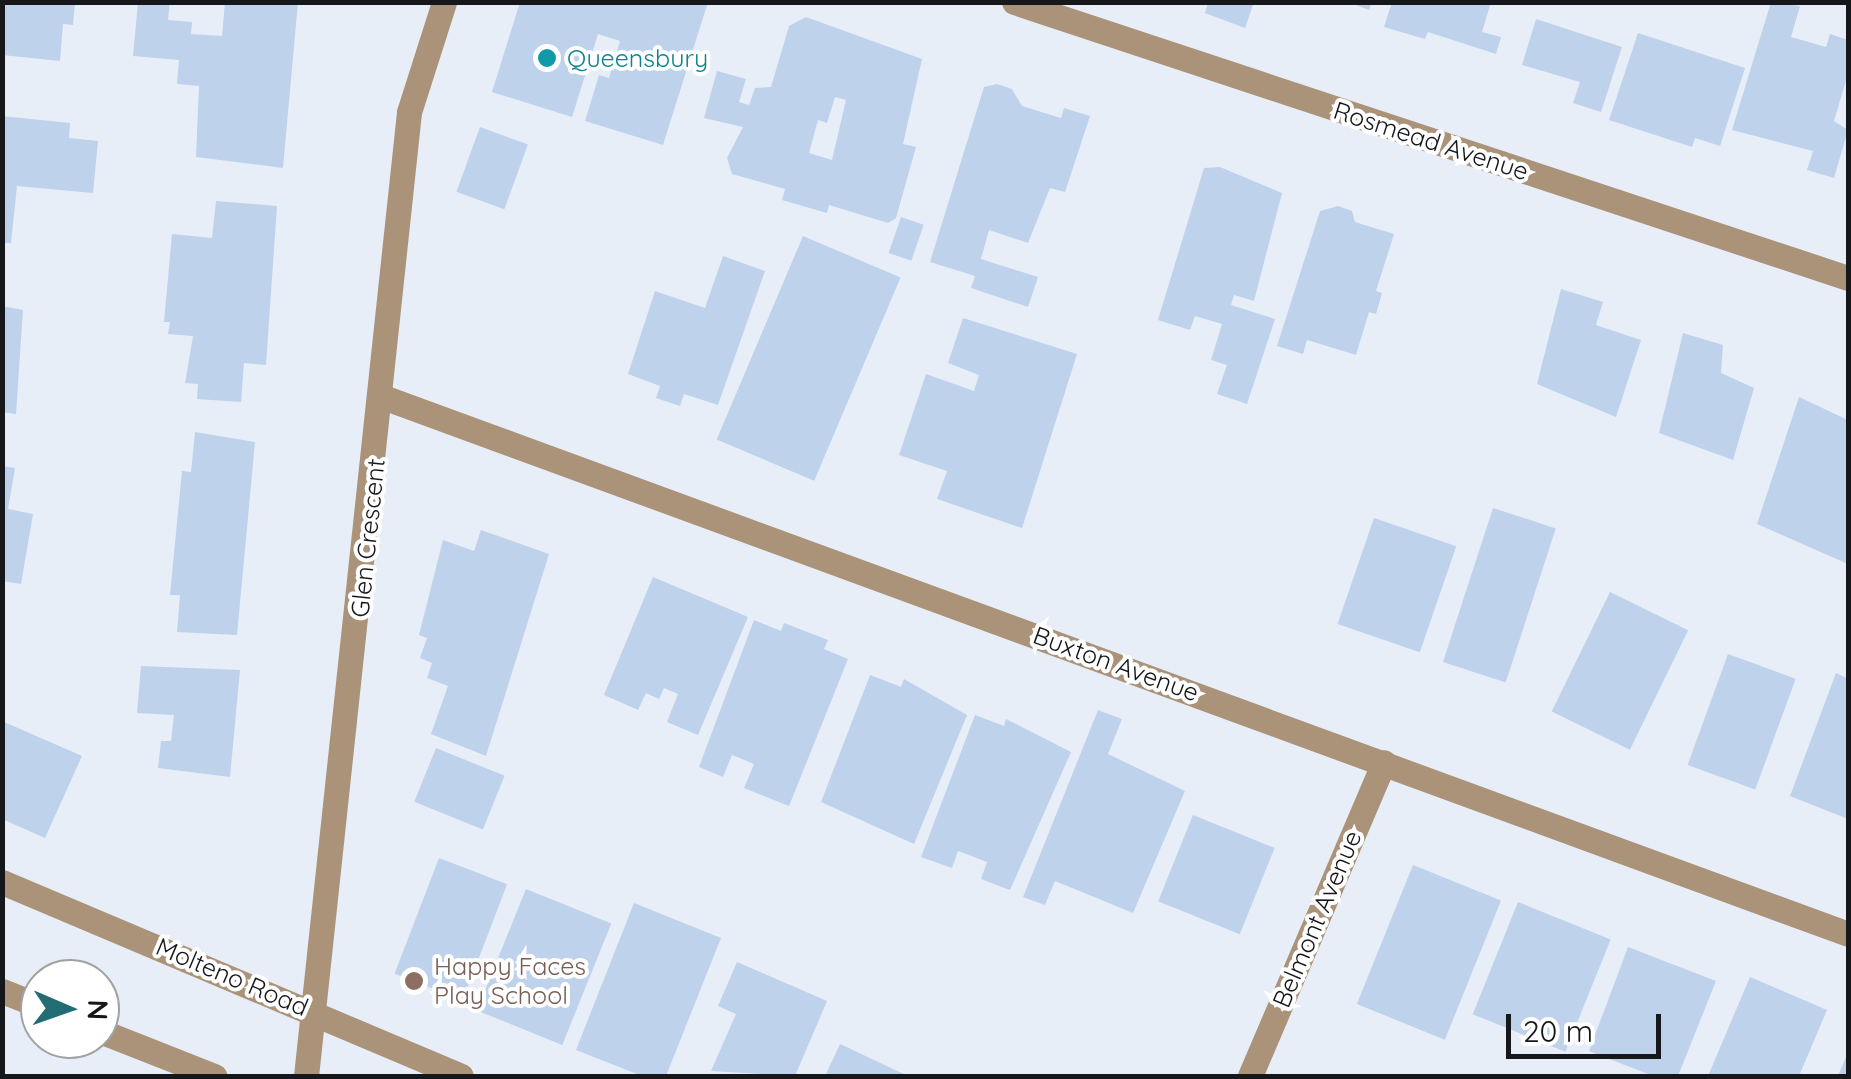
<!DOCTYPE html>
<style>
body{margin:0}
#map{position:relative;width:1851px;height:1079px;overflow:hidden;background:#e7eef7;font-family:Quicksand,sans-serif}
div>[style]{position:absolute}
.building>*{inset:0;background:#bed2ec;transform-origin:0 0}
.minor>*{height:25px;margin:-12.5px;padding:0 12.5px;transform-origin:12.5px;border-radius:12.5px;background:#ab937a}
.dots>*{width:28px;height:28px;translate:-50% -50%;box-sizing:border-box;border:5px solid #fff;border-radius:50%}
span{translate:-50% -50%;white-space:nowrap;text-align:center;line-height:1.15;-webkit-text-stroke:8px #fff;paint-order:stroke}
.culture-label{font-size:25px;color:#0d838f}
.left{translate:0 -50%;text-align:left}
.street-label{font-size:25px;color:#15171a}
.education-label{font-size:25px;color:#785e54}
.frame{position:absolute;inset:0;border:5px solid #15171a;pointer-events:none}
.north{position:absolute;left:20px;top:959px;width:100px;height:100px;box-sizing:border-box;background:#fff;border:2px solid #a1a2a3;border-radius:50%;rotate:92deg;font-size:28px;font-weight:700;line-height:40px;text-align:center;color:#15171a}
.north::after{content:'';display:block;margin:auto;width:35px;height:45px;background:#226d73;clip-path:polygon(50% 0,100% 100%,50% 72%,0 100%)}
.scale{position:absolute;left:1506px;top:1014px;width:155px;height:45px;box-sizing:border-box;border:5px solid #15171a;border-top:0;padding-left:12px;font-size:30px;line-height:35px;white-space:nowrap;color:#15171a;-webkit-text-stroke:8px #fff;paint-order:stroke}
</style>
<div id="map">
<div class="building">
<div style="clip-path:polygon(2px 2px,75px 2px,73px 25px,63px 24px,60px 61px,2px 55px)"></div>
<div style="clip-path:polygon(138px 2px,170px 2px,168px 20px,192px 22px,191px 34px,222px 36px,225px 2px,298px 2px,283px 168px,196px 157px,199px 86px,177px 84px,179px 60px,133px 56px)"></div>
<div style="clip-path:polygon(520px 2px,708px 2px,663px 145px,585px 121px,599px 75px,609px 78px,620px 41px,598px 34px,572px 117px,492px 92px)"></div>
<div style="clip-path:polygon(1208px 2px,1254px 2px,1245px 28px,1205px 13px)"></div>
<div style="clip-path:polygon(1348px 2px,1372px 2px,1369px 10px)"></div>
<div style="clip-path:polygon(1392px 2px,1491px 2px,1482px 32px,1501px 37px,1496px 54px,1428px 32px,1425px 39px,1384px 27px)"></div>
<div style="clip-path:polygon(1771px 2px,1800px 6px,1791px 37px,1826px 47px,1830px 34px,1848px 40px,1848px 74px,1834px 121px,1848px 130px,1834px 178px,1807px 170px,1813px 151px,1732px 130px)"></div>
<div style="clip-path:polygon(evenodd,806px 17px,922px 59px,903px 144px,916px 147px,896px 218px,888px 223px,829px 205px,827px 213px,782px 200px,785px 189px,732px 174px,727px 158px,743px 127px,704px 118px,717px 71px,746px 79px,739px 102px,749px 105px,755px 88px,771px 87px,789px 26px,806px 17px,835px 97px,846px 100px,832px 160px,809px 153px,818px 120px,827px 123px,835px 97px)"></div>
<div style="clip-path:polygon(1536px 19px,1622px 47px,1601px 112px,1573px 103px,1580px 82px,1522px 65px)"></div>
<div style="clip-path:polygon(1638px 33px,1745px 68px,1720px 146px,1695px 138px,1692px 147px,1609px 120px)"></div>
<div style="clip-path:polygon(997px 84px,1012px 89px,1022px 106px,1061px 118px,1064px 108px,1090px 116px,1065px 192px,1050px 188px,1028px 243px,989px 230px,981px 259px,1038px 277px,1028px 307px,971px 288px,975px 276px,930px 262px,984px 87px)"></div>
<div style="clip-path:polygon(2px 116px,70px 123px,69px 138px,98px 141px,93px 193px,17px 186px,11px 243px,2px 243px)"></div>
<div style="left:480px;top:127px;width:51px;height:69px;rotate:20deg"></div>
<div style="clip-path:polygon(1220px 167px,1282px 193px,1254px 301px,1234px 295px,1231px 305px,1275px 319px,1247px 404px,1217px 394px,1227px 365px,1211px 360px,1222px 324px,1195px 316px,1190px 330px,1158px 320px,1204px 168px)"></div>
<div style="clip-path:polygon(216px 201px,277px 206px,266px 365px,244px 363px,241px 402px,197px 399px,198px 384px,185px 383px,193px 336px,168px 334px,170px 322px,164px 322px,172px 234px,212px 238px)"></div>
<div style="clip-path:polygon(1338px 206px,1352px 211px,1355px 222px,1394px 234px,1376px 291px,1382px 293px,1376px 314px,1369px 312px,1356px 355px,1307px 340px,1303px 354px,1277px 346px,1320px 211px)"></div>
<div style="left:901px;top:217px;width:24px;height:38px;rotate:19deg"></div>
<div style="left:803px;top:236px;width:106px;height:221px;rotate:23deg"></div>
<div style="clip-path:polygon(723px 256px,765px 271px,718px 405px,684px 394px,680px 406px,656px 398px,660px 386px,628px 374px,655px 291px,705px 308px)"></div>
<div style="clip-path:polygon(1561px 289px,1603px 302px,1596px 325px,1641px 340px,1616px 417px,1537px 384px)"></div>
<div style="clip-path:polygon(2px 306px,23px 310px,16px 414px,2px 412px)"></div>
<div style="clip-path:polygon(963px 318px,1077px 354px,1022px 528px,937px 499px,947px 471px,899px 455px,926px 374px,974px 391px,979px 375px,948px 363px)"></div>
<div style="clip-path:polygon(1683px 333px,1723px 345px,1721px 373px,1754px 388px,1733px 460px,1659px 433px)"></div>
<div style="clip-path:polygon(1799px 397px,1848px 420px,1848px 564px,1757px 524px)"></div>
<div style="clip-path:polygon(195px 432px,255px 442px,237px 635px,177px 632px,180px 595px,170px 595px,182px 471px,191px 472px)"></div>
<div style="clip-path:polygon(2px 466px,15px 468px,8px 509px,33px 514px,21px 584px,2px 581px)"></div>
<div style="left:1493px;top:508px;width:66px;height:162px;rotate:18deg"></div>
<div style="left:1374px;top:518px;width:87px;height:112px;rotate:19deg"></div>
<div style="clip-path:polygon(481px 530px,549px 554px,486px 756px,431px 734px,448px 686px,427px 678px,432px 663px,420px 658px,427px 638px,419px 635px,443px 540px,474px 551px)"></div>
<div style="clip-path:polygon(653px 577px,748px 617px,698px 735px,667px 722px,678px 694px,664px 688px,659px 699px,646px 693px,638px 710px,604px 695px)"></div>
<div style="left:1610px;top:592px;width:87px;height:133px;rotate:26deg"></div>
<div style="clip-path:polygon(754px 620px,781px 631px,784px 623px,828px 640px,824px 649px,848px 659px,789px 806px,744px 788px,754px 764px,732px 755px,723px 777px,699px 767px)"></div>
<div style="left:1728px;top:654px;width:72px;height:118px;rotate:20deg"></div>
<div style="clip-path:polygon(141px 666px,240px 670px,230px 777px,158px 768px,161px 741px,171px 741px,174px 715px,137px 713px)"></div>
<div style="clip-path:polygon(1836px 673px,1848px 679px,1848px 819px,1790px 796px)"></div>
<div style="clip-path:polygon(870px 675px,901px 687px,904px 679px,967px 715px,914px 844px,821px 802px)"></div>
<div style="clip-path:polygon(1098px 710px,1122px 719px,1108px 754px,1185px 791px,1133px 913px,1055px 881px,1045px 905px,1023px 897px)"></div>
<div style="clip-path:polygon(975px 715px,1004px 726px,1006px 719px,1071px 752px,1010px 890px,981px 879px,987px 862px,958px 851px,952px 868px,921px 857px)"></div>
<div style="clip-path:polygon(2px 721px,82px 756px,45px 838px,2px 819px)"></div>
<div style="left:436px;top:748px;width:74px;height:58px;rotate:22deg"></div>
<div style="left:1193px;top:815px;width:88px;height:93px;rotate:22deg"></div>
<div style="left:439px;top:858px;width:73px;height:124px;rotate:21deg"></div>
<div style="left:1413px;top:865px;width:95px;height:150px;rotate:22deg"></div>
<div style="left:526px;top:889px;width:92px;height:131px;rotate:22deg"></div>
<div style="left:1518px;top:902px;width:100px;height:121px;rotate:22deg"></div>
<div style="clip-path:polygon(634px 903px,721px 938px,666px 1076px,642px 1076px,576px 1050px)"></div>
<div style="clip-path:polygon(1628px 947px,1716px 981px,1678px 1076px,1653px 1076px,1589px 1051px)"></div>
<div style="clip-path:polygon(737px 962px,827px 1001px,795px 1076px,711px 1071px,736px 1014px,718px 1006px)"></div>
<div style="clip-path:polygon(1750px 977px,1827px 1010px,1799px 1076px,1708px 1076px)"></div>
<div style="clip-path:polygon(840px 1044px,908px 1076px,825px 1076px)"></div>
<div style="clip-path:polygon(1848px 1052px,1848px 1076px,1838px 1076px)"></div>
</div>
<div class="minor">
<div style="left:1014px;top:2px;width:878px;rotate:18.31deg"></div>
<div style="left:383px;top:397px;width:1560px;rotate:20.13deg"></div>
<div style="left:2px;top:882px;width:498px;rotate:22.9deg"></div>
<div style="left:2px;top:991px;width:41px;rotate:21.5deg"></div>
<div style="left:100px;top:1031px;width:123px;rotate:21.5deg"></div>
<div style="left:306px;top:1076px;width:969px;rotate:-83.9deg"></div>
<div style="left:409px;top:112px;width:115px;rotate:-72.3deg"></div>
<div style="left:1250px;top:1076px;width:341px;rotate:-66.9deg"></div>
</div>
<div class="dots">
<div style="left:547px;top:58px;background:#0f9aa8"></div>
<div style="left:414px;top:981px;background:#8d6e63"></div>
</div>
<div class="culture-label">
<span class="left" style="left:567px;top:58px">Queensbury</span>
</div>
<div class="street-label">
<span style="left:1431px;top:141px;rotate:18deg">Rosmead Avenue</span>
<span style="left:368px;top:538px;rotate:-84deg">Glen Crescent</span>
<span style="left:1116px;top:664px;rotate:20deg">Buxton Avenue</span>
<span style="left:1317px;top:919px;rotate:-67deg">Belmont Avenue</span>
<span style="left:232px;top:977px;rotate:23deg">Molteno Road</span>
</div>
<div class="education-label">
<span class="left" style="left:434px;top:981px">Happy Faces<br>Play School</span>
</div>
<div class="frame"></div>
<div class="north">N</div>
<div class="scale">20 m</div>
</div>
